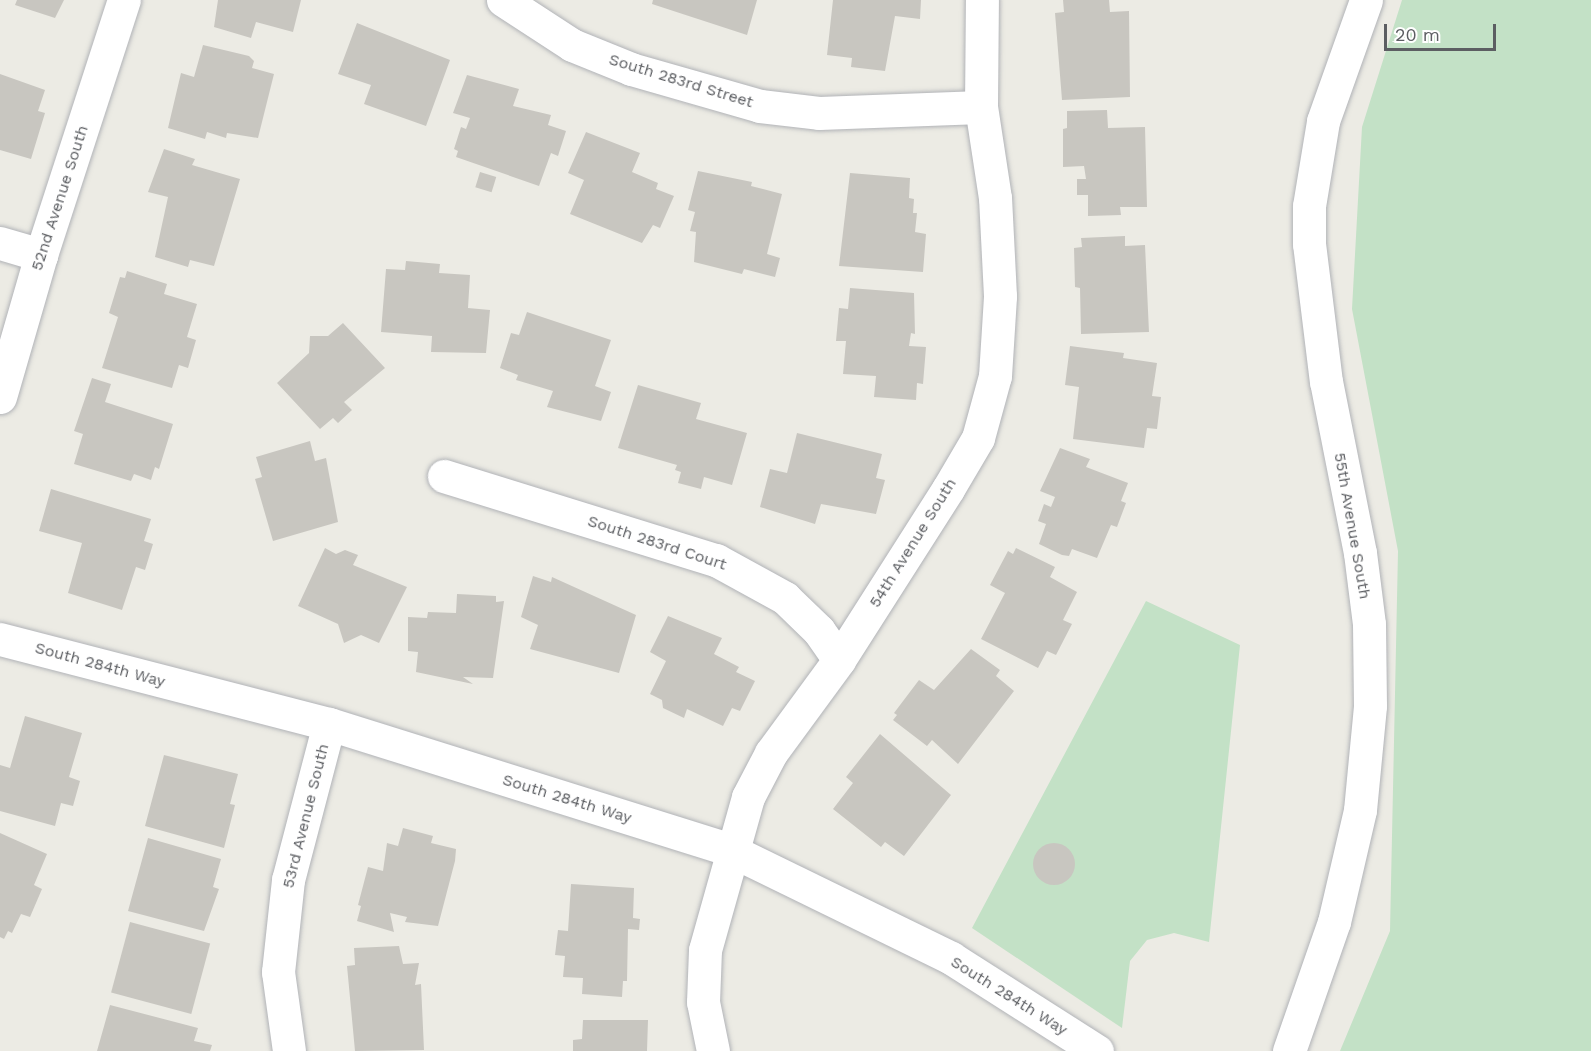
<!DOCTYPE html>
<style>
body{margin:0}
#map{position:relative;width:1591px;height:1051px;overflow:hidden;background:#ecebe4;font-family:"Work Sans",sans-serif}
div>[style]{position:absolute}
.green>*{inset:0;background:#c3e1c6}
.building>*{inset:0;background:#c8c6c0;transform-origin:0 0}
.round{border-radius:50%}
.roads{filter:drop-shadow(0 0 2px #b1b3b7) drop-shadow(0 0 2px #b1b3b7)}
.minor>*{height:33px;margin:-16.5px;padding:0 16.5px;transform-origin:16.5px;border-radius:16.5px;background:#fff}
span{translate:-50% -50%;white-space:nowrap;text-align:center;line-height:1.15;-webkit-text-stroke:6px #fff;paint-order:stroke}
.street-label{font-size:16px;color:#5c5e62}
.scale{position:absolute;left:1384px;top:24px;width:112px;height:27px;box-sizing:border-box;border:3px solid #5c5e62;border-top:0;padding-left:8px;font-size:18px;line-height:21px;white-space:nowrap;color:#5c5e62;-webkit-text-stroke:4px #fff;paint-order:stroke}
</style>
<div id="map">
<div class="green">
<div style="clip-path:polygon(1402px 0,1591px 0,1591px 1051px,1340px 1051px,1390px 931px,1398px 551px,1352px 309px,1362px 127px)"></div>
<div style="clip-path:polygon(1146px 601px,1240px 645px,1209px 942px,1174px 933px,1147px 940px,1130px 961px,1122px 1028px,972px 928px)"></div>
</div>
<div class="building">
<div style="clip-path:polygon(17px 0,64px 0,55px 18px,15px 5px)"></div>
<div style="clip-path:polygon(218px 0,301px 0,293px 32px,256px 22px,251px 38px,214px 27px)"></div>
<div style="clip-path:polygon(653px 0,757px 0,747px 35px,652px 4px)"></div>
<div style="clip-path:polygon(833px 0,921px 0,920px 19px,895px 16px,885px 71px,851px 67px,852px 58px,827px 55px)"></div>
<div style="clip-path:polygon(1063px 0,1109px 0,1110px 12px,1129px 11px,1130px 97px,1062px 100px,1055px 13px,1064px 12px)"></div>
<div style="clip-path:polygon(357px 23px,450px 60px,426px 126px,364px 104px,371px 85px,338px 74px)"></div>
<div style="clip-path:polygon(203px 45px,249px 56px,254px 61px,252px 68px,274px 74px,258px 138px,227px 133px,226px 138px,207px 132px,205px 139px,168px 128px,181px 73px,194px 77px)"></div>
<div style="clip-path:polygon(0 74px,45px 90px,38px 111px,45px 113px,31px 159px,0 150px)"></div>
<div style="clip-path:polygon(467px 75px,519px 89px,513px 106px,551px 115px,548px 125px,566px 131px,558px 156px,551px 153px,539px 186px,456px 157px,458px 151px,454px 149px,461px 127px,466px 129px,470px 118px,453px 113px)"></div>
<div style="clip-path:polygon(1107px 110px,1108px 128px,1145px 127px,1147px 207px,1120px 207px,1121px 215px,1088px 216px,1088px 195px,1077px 195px,1077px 179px,1086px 179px,1084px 166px,1063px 167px,1063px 129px,1067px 128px,1067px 111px)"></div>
<div style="clip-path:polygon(586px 132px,640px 153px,632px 172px,658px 183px,656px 189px,674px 196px,660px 228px,653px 225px,642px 243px,570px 214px,584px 180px,568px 173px)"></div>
<div style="clip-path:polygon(164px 149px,195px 159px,192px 165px,240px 179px,214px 266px,190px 260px,188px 267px,155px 257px,168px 197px,148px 192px)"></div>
<div style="clip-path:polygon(698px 171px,752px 182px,751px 186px,782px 194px,767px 254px,780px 258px,775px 277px,744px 269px,742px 274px,694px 262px,696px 232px,690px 231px,695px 212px,688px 210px)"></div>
<div style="left:480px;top:172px;width:17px;height:16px;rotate:17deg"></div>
<div style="clip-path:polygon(850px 173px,910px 178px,909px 198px,914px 199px,913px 213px,917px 213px,915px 232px,926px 234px,923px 272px,839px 266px)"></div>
<div style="clip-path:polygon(1125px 236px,1125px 246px,1145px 245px,1149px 332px,1081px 334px,1080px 288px,1075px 287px,1074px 248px,1082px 247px,1081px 238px)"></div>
<div style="clip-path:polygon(406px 261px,440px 264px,439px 273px,470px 275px,468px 308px,490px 310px,486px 353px,431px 352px,432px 336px,381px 332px,386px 269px,405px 270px)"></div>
<div style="clip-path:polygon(127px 271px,167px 284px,164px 294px,197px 304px,187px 337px,196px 340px,188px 368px,179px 365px,172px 388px,102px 368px,118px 317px,109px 313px,120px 277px,125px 278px)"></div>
<div style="clip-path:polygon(850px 288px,914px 293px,915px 334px,911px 333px,909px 346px,926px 347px,923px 384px,917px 383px,916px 400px,874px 397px,876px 376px,843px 374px,846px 341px,836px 341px,839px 308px,848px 309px)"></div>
<div style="clip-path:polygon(527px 312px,611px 340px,595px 386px,611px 392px,601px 421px,547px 407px,553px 391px,516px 380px,518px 375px,500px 368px,511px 333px,519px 335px)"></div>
<div style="clip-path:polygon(343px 323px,385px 368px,344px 402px,352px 410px,338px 423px,333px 418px,320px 429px,277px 383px,309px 353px,310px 336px,328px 336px)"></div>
<div style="clip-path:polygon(1070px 346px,1124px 353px,1123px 358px,1157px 363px,1152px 396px,1161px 397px,1157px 429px,1147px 428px,1144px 448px,1073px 439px,1079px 387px,1065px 385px)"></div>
<div style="clip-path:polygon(92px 378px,111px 384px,105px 402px,173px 424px,159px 469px,155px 467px,151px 480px,134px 474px,131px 481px,74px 464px,83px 434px,74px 431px)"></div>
<div style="clip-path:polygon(638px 385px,701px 403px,696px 419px,747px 433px,732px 485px,704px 477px,701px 489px,678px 483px,681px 472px,675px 470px,677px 465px,618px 448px)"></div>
<div style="clip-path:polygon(797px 433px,882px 454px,876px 478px,885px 480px,876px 514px,821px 504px,815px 524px,760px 507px,770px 469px,787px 473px)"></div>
<div style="clip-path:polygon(310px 441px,315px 461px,326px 458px,338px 522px,273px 541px,255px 479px,262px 477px,256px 457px)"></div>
<div style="clip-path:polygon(1060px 448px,1090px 459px,1086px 467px,1128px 483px,1121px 501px,1126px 503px,1117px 527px,1111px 525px,1097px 558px,1072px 549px,1069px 556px,1062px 555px,1039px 544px,1046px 524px,1038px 521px,1044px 504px,1051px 507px,1055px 497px,1040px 491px)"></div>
<div style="clip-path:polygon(51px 489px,151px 519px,144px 541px,153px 544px,145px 570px,136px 567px,122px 610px,68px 593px,82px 543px,39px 531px)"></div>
<div style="clip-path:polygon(325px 548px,336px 554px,345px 550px,358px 555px,353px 565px,407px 587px,379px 643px,361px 635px,344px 643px,338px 624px,298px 606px)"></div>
<div style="clip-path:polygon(1016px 548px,1055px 567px,1050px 577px,1077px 592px,1063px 620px,1072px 624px,1056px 655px,1047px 651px,1038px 668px,981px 639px,1005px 593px,990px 585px,1008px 551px,1013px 554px)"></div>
<div style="clip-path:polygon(533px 576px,551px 582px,552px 577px,636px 615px,619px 673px,530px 649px,538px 625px,521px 617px)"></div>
<div style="clip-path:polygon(457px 594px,496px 596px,496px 602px,504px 601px,493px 678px,463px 677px,473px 684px,416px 672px,418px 652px,408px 651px,408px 617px,427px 618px,428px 612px,456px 613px)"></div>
<div style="clip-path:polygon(668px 616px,722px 638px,714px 654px,739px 667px,736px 672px,755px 681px,740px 711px,732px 708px,723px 726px,687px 709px,684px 718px,663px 708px,662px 700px,650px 694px,666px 661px,650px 652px)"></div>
<div style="clip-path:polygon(971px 649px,1000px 670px,996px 676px,1014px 691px,958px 764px,932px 740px,927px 746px,893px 720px,897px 715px,894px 713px,919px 680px,934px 690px)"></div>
<div style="clip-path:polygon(25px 716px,82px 733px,69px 777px,80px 781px,73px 806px,61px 803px,55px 826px,0 811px,0 765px,10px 768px)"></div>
<div style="clip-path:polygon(880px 734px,951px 795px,904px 856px,885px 842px,881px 847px,833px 809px,853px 783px,846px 777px)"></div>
<div style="clip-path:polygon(164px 755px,238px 774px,230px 804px,235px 805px,224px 848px,145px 826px)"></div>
<div style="clip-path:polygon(403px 828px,433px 836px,431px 843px,456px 849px,455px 861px,438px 926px,405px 922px,407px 917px,390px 913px,394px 932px,357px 921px,361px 906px,358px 905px,368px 867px,383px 871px,387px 843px,398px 846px)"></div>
<div style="clip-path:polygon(0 833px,47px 854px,34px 885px,42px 889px,30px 917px,21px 914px,12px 933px,8px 931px,4px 939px,0 937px)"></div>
<div style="clip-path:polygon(148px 838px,221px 859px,213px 887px,219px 889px,204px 931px,128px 911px)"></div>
<div class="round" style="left:1033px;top:843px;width:42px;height:42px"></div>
<div style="clip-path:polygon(571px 884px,634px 888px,633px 918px,640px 919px,639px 930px,628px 929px,627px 981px,623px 981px,622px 997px,582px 994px,583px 978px,563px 977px,565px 956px,555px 955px,558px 930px,568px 931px)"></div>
<div style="left:130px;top:922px;width:83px;height:73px;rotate:15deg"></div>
<div style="clip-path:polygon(399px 946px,403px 964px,419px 963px,415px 985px,421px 984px,424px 1050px,355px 1051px,347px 966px,355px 965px,354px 948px)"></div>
<div style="clip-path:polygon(110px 1005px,198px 1028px,194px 1041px,212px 1045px,210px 1051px,97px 1051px)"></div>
<div style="clip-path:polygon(583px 1020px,648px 1020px,647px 1051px,573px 1051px,573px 1040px,582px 1039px)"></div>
</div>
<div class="roads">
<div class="minor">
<div style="left:503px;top:0;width:82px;rotate:33.1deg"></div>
<div style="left:572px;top:45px;width:64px;rotate:22.1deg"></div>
<div style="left:631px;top:69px;width:134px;rotate:16deg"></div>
<div style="left:760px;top:106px;width:59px;rotate:6.8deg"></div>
<div style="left:819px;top:113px;width:162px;rotate:-2.1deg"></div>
<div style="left:0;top:243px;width:43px;rotate:16.3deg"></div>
<div style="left:0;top:397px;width:148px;rotate:-73.9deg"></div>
<div style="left:41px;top:255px;width:268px;rotate:-72deg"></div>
<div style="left:444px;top:476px;width:285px;rotate:17.2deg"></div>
<div style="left:716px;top:560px;width:79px;rotate:28.8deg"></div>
<div style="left:785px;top:598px;width:47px;rotate:44.1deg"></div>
<div style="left:819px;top:631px;width:35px;rotate:55deg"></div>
<div style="left:0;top:639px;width:340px;rotate:14.5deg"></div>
<div style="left:329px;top:724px;width:420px;rotate:17.4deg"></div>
<div style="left:730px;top:850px;width:246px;rotate:26deg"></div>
<div style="left:951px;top:958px;width:173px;rotate:32.5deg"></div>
<div style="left:289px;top:1051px;width:80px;rotate:-97.9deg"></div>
<div style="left:278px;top:972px;width:93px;rotate:-83.8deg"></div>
<div style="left:288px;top:880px;width:161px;rotate:-75.3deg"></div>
<div style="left:713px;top:1051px;width:50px;rotate:-101.5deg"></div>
<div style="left:703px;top:1002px;width:52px;rotate:-87.8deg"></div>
<div style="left:705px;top:950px;width:159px;rotate:-74.3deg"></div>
<div style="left:748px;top:797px;width:50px;rotate:-62.4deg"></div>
<div style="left:771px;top:753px;width:115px;rotate:-53.8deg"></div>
<div style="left:839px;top:660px;width:203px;rotate:-57.5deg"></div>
<div style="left:948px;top:489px;width:59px;rotate:-59.5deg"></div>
<div style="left:978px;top:438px;width:64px;rotate:-74.7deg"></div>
<div style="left:995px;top:376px;width:80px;rotate:-86.4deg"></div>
<div style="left:1000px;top:296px;width:98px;rotate:-92.9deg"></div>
<div style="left:995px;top:198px;width:92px;rotate:-98.7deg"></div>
<div style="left:981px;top:107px;width:107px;rotate:-89.5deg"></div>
<div style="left:1289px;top:1051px;width:137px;rotate:-70.8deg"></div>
<div style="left:1334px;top:922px;width:115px;rotate:-76.9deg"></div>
<div style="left:1360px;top:810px;width:104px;rotate:-84.5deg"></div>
<div style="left:1370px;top:706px;width:82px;rotate:-90.7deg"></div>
<div style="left:1369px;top:624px;width:72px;rotate:-97.2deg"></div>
<div style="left:1360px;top:553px;width:174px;rotate:-101.2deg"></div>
<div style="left:1326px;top:382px;width:139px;rotate:-97deg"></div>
<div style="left:1309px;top:244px;width:38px;rotate:-90deg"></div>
<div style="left:1309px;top:206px;width:86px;rotate:-80.6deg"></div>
<div style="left:1323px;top:121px;width:128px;rotate:-70.4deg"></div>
</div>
</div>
<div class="street-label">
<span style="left:681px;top:81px;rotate:17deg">South 283rd Street</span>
<span style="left:60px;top:198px;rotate:-72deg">52nd Avenue South</span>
<span style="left:1352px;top:526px;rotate:80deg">55th Avenue South</span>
<span style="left:657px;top:543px;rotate:18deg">South 283rd Court</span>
<span style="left:913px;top:543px;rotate:-58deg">54th Avenue South</span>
<span style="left:100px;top:665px;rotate:15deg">South 284th Way</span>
<span style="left:567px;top:799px;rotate:17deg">South 284th Way</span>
<span style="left:306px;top:816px;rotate:-76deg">53rd Avenue South</span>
<span style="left:1009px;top:996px;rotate:32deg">South 284th Way</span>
</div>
<div class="scale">20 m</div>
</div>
